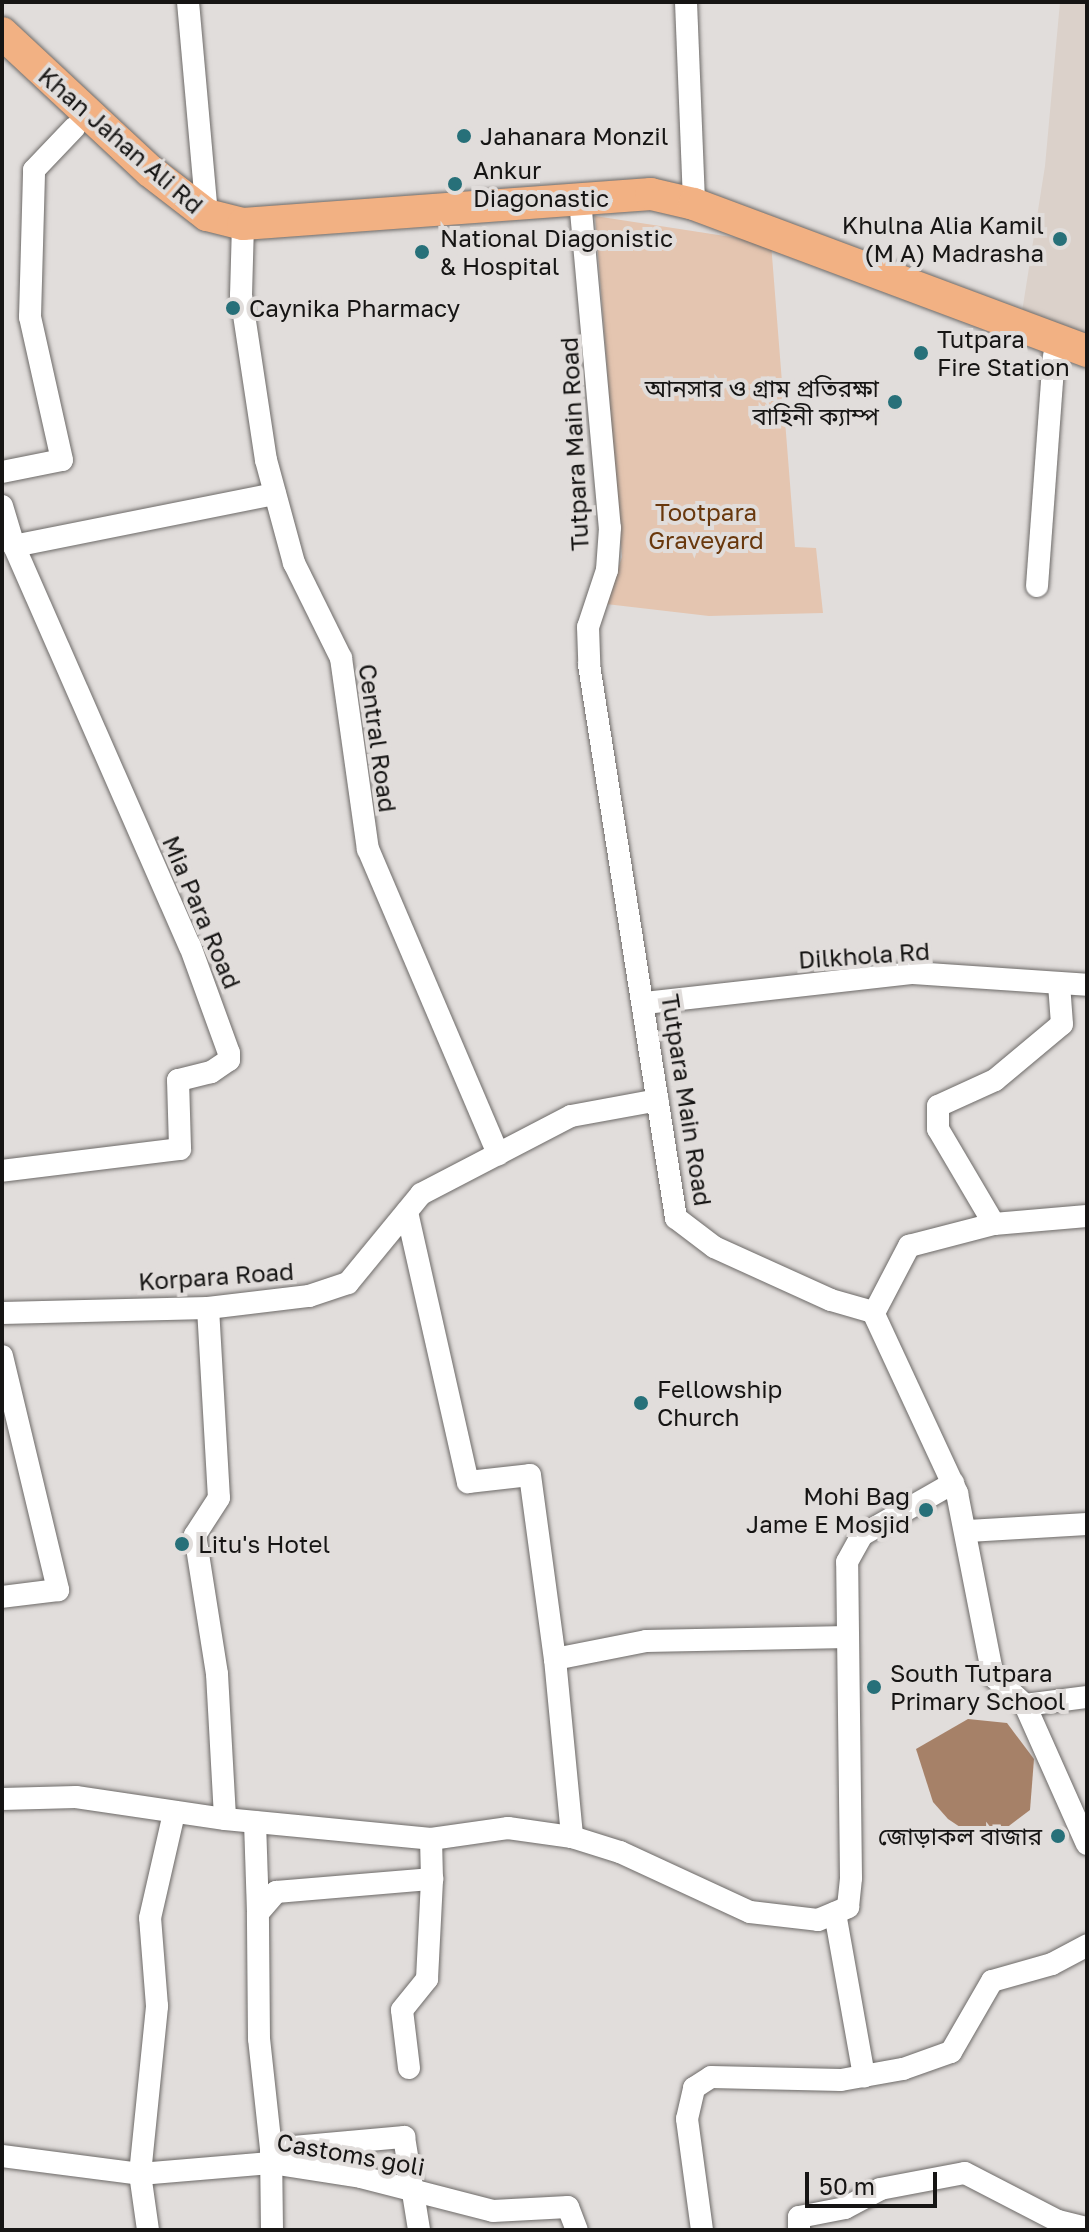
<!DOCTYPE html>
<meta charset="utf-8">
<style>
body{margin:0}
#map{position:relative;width:1089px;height:2232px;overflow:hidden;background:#e1dddb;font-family:"Golos Text","Noto Sans Bengali",sans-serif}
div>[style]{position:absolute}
.built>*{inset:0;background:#dbd1ca}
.green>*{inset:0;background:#e4c5b0}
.water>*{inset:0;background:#a68168}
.roads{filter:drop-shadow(0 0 2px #6d6a68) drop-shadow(0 0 2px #6d6a68)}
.minor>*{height:22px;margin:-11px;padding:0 11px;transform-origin:11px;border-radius:11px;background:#fff}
.highway>*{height:32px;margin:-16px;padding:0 16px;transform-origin:16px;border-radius:16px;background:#f2b183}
.dots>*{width:22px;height:22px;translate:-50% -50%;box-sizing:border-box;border:4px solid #e1dddb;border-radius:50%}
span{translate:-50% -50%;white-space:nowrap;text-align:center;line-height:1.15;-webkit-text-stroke:8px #e1dddb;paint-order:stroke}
.poi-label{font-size:24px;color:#161514}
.left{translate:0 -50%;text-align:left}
.right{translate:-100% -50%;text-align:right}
.street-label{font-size:24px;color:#161514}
.park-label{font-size:24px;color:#69380d}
.frame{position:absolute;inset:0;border:4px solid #161514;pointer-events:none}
.scale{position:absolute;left:805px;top:2172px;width:132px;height:36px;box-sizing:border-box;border:4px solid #161514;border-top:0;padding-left:10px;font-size:24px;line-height:28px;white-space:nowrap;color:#161514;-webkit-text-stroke:6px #e1dddb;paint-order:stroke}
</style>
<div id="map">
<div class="built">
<div style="clip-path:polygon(1060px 2px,1087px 2px,1087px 335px,1022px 312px,1045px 166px)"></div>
</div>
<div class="green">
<div style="clip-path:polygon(595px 216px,771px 243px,795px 547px,816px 548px,823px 613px,709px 616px,606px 604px,622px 557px)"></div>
</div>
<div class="water">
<div style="clip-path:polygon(968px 1719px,1007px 1723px,1034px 1759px,1030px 1810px,1001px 1832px,972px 1835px,948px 1819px,933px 1802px,916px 1749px)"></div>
</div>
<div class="roads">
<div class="minor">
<div style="left:188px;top:2px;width:214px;rotate:84.9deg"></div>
<div style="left:686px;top:2px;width:202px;rotate:87.7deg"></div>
<div style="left:580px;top:200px;width:329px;rotate:84.8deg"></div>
<div style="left:610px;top:528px;width:42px;rotate:94.1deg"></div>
<div style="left:607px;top:570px;width:60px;rotate:108.4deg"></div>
<div style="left:588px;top:627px;width:38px;rotate:88deg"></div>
<div style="left:589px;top:665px;width:560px;rotate:81.06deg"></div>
<div style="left:676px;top:1218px;width:48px;rotate:37.3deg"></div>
<div style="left:714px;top:1247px;width:128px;rotate:24.4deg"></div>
<div style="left:831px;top:1300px;width:44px;rotate:15.9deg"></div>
<div style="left:873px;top:1312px;width:200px;rotate:65.1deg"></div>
<div style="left:957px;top:1493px;width:187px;rotate:78.9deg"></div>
<div style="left:993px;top:1676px;width:43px;rotate:42.2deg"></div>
<div style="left:1025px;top:1705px;width:152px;rotate:66deg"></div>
<div style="left:243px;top:224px;width:71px;rotate:91.6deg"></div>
<div style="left:241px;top:295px;width:167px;rotate:81.4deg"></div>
<div style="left:266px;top:460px;width:107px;rotate:74.8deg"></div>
<div style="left:294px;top:563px;width:106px;rotate:63.7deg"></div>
<div style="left:341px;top:658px;width:193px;rotate:82deg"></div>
<div style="left:368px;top:849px;width:332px;rotate:66.9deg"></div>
<div style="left:2px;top:472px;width:61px;rotate:-11.3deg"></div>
<div style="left:62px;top:460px;width:147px;rotate:-102.6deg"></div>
<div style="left:30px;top:317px;width:147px;rotate:-88.4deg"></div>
<div style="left:34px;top:170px;width:58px;rotate:-46.4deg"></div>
<div style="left:2px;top:506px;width:42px;rotate:73.3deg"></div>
<div style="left:14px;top:546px;width:437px;rotate:66.3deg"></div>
<div style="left:190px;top:946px;width:114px;rotate:70deg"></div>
<div style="left:229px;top:1053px;width:7px;rotate:90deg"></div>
<div style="left:229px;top:1060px;width:22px;rotate:146deg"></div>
<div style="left:211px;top:1072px;width:34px;rotate:166deg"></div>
<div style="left:178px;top:1080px;width:69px;rotate:88.3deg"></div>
<div style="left:180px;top:1149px;width:179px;rotate:173deg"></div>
<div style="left:14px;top:546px;width:266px;rotate:-11.3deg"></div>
<div style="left:1037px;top:586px;width:230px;rotate:-85.8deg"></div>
<div style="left:645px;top:1003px;width:270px;rotate:-6.4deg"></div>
<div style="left:913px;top:973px;width:174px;rotate:3.9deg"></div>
<div style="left:407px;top:1212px;width:277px;rotate:77.3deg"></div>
<div style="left:468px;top:1482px;width:62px;rotate:-6.4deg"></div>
<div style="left:530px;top:1475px;width:186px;rotate:82.3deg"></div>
<div style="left:555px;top:1659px;width:179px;rotate:84.5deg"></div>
<div style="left:994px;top:1224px;width:110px;rotate:-120.5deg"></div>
<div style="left:938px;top:1129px;width:23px;rotate:-90deg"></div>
<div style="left:938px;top:1106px;width:63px;rotate:-24.5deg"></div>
<div style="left:995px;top:1080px;width:87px;rotate:-39.9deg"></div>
<div style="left:1062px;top:1024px;width:40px;rotate:-94.3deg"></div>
<div style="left:208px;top:1308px;width:190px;rotate:86.7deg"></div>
<div style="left:219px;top:1498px;width:44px;rotate:123deg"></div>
<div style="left:195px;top:1535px;width:141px;rotate:81deg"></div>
<div style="left:217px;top:1674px;width:145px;rotate:86.8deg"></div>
<div style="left:2px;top:1313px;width:206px;rotate:-1.4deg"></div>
<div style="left:208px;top:1308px;width:102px;rotate:-6.8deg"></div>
<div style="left:309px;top:1296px;width:41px;rotate:-18.4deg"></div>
<div style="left:348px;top:1283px;width:115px;rotate:-50.6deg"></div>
<div style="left:421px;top:1194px;width:169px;rotate:-27.5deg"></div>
<div style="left:571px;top:1116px;width:88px;rotate:-10.4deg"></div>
<div style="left:874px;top:1313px;width:76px;rotate:-62.4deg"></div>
<div style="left:909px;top:1246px;width:88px;rotate:-14.5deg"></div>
<div style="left:994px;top:1224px;width:93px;rotate:-4.9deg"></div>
<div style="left:2px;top:1356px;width:241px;rotate:76.5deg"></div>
<div style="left:58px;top:1590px;width:56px;rotate:172.9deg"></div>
<div style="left:968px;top:1531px;width:119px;rotate:-3.4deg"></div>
<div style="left:555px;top:1659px;width:93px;rotate:-11.2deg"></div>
<div style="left:646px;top:1641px;width:202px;rotate:-1.1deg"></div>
<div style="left:1025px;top:1705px;width:63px;rotate:-7.4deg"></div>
<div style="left:2px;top:1799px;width:74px;rotate:-1.5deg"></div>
<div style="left:76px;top:1797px;width:151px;rotate:8.4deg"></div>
<div style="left:225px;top:1819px;width:207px;rotate:5.5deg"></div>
<div style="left:431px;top:1839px;width:78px;rotate:-8.1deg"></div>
<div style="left:508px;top:1828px;width:65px;rotate:8deg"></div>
<div style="left:572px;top:1837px;width:50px;rotate:17.4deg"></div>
<div style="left:620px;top:1852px;width:143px;rotate:24.8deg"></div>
<div style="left:750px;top:1912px;width:68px;rotate:6.7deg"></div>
<div style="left:818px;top:1920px;width:33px;rotate:-23deg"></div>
<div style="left:848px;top:1907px;width:29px;rotate:-84deg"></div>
<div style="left:851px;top:1878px;width:316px;rotate:-90.7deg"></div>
<div style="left:847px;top:1562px;width:31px;rotate:-61deg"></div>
<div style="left:862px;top:1535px;width:105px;rotate:-29.7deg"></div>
<div style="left:255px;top:1822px;width:91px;rotate:88.1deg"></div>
<div style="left:835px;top:1913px;width:166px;rotate:79.9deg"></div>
<div style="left:409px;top:2068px;width:58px;rotate:-96.9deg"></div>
<div style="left:402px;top:2010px;width:40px;rotate:-51deg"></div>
<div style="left:427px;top:1979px;width:100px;rotate:-87.1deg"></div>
<div style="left:271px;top:2149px;width:134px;rotate:-5.2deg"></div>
<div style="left:404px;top:2137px;width:94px;rotate:80.8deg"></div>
<div style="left:2px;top:2156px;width:139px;rotate:7.4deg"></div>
<div style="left:140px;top:2174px;width:131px;rotate:-4.8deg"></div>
<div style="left:271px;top:2163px;width:91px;rotate:8.8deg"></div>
<div style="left:361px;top:2177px;width:136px;rotate:14.4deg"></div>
<div style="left:493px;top:2211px;width:75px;rotate:-3.1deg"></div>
<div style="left:568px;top:2207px;width:25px;rotate:69deg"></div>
<div style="left:148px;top:2230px;width:57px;rotate:-98.1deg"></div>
<div style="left:140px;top:2174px;width:169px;rotate:-84.2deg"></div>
<div style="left:157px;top:2006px;width:88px;rotate:-94.5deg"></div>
<div style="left:150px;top:1918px;width:108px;rotate:-77.1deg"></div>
<div style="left:272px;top:2230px;width:81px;rotate:-90.7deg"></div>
<div style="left:271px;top:2149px;width:111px;rotate:-96.2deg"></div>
<div style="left:259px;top:2039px;width:126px;rotate:-90.5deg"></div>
<div style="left:258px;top:1913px;width:28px;rotate:-49deg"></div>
<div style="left:276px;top:1892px;width:157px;rotate:-4.8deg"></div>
<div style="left:432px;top:1879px;width:40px;rotate:-91.4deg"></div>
<div style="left:702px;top:2230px;width:112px;rotate:-97.7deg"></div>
<div style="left:687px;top:2119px;width:32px;rotate:-77deg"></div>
<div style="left:694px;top:2088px;width:20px;rotate:-33deg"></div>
<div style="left:711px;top:2077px;width:130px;rotate:1.3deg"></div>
<div style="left:841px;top:2080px;width:63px;rotate:-10.1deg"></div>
<div style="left:903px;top:2069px;width:51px;rotate:-19.5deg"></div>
<div style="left:951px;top:2052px;width:82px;rotate:-60deg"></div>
<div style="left:992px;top:1981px;width:62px;rotate:-15.8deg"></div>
<div style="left:1052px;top:1964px;width:40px;rotate:-28deg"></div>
<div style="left:799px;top:2230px;width:13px;rotate:-90deg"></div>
<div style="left:799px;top:2217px;width:47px;rotate:-11.1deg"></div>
<div style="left:845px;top:2208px;width:40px;rotate:-28deg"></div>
<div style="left:880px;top:2189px;width:86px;rotate:-10.7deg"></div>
<div style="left:965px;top:2173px;width:105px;rotate:27.3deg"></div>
<div style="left:1058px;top:2221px;width:30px;rotate:14deg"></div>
</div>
<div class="highway">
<div style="left:2px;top:33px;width:202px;rotate:43deg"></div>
<div style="left:150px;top:171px;width:72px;rotate:37.7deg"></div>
<div style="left:207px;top:215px;width:37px;rotate:14deg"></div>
<div style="left:243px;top:224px;width:409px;rotate:-4.2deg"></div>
<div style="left:651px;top:194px;width:44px;rotate:13.1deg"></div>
<div style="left:694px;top:204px;width:420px;rotate:20.5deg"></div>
</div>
</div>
<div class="dots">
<div style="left:464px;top:136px;background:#277079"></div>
<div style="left:455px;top:184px;background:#277079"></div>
<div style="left:1060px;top:239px;background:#277079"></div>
<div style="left:422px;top:252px;background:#277079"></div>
<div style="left:233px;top:308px;background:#277079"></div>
<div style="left:921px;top:353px;background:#277079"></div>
<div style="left:895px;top:402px;background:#277079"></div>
<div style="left:641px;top:1403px;background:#277079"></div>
<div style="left:926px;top:1510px;background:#277079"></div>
<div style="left:182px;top:1544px;background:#277079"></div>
<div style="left:874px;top:1687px;background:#277079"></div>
<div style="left:1058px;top:1836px;background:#277079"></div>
</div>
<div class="poi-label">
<span class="left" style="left:480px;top:136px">Jahanara Monzil</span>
<span class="left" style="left:473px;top:184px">Ankur<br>Diagonastic</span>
<span class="right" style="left:1044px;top:239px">Khulna Alia Kamil<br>(M A) Madrasha</span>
<span class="left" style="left:440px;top:252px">National Diagonistic<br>&amp; Hospital</span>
<span class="left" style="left:249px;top:308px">Caynika Pharmacy</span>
<span class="left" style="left:937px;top:353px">Tutpara<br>Fire Station</span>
<span class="right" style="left:879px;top:402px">আনসার ও গ্রাম প্রতিরক্ষা<br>বাহিনী ক্যাম্প</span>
<span class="left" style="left:657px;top:1403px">Fellowship<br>Church</span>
<span class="right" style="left:910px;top:1510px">Mohi Bag<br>Jame E Mosjid</span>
<span class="left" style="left:198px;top:1544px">Litu's Hotel</span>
<span class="left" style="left:890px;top:1687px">South Tutpara<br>Primary School</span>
<span class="right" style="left:1042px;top:1836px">জোড়াকল বাজার</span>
</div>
<div class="street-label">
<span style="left:121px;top:140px;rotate:41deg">Khan Jahan Ali Rd</span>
<span style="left:574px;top:444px;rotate:-93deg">Tutpara Main Road</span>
<span style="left:378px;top:738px;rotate:82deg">Central Road</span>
<span style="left:202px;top:912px;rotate:67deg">Mia Para Road</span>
<span style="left:864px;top:955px;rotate:-4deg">Dilkhola Rd</span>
<span style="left:687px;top:1100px;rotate:81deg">Tutpara Main Road</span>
<span style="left:216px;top:1276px;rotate:-4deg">Korpara Road</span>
<span style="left:351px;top:2154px;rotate:10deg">Castoms goli</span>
</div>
<div class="park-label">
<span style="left:706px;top:526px">Tootpara<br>Graveyard</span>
</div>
<div class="frame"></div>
<div class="scale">50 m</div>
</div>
